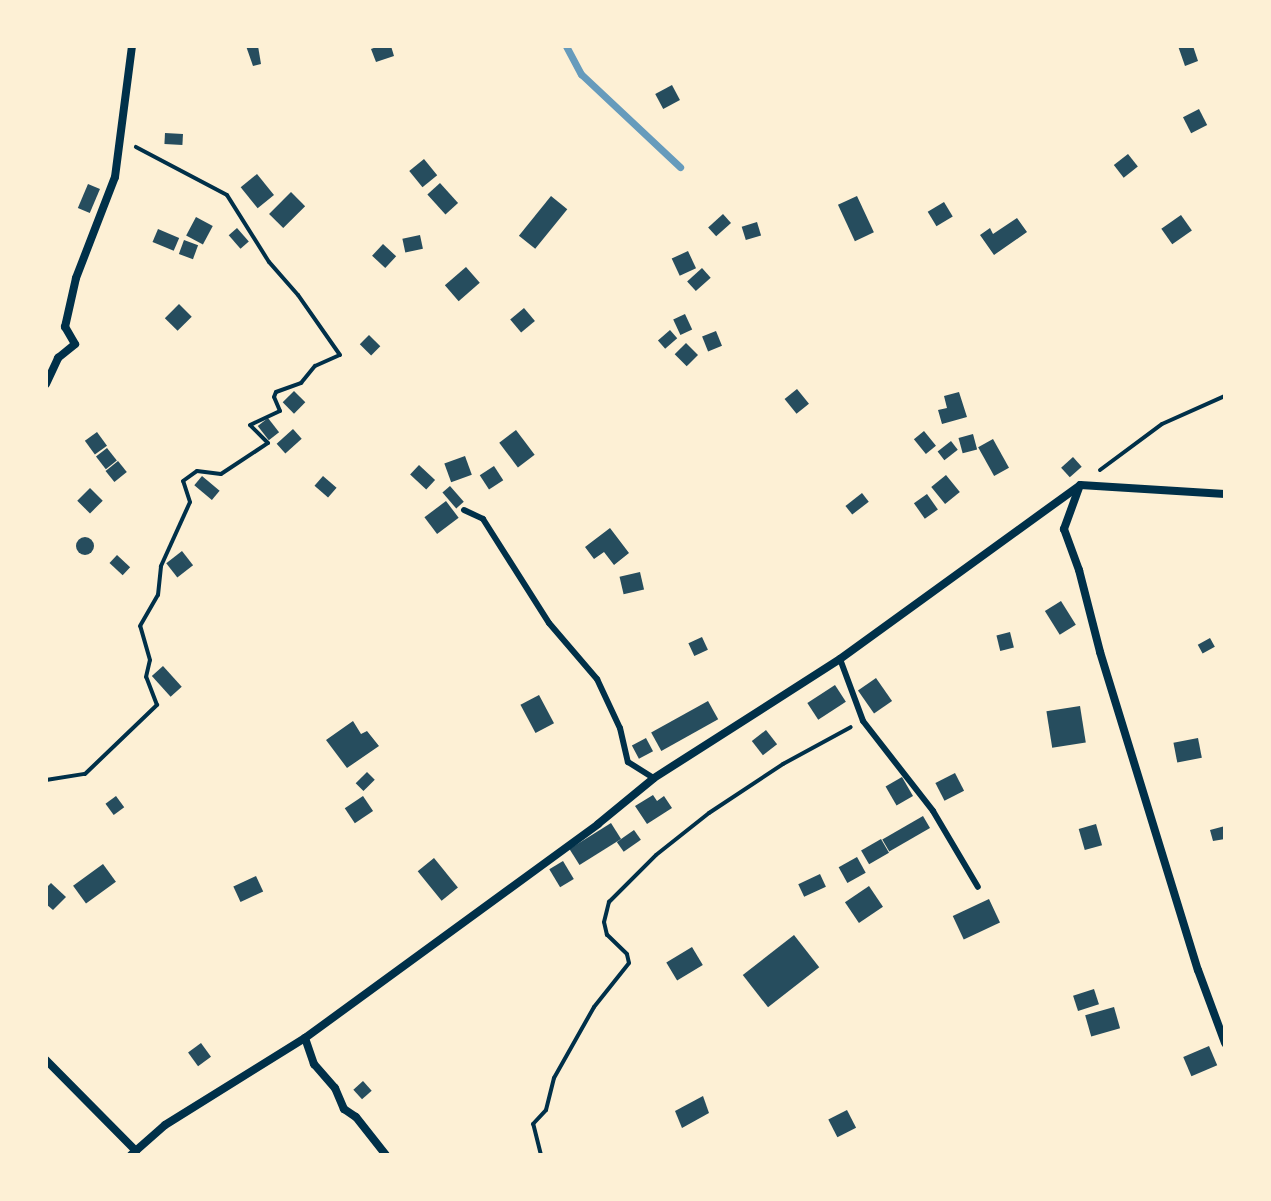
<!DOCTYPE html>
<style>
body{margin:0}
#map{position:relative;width:1271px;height:1201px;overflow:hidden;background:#fdf0d5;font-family:Poppins,sans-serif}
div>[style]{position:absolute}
.stream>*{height:7px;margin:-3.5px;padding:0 3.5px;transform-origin:3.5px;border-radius:3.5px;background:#669bbc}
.building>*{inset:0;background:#264d5e;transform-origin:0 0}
.round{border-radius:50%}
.path>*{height:4px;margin:-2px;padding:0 2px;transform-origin:2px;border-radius:2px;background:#003049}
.service>*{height:6px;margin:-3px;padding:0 3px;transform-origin:3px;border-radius:3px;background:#003049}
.minor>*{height:8px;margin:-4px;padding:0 4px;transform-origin:4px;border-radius:4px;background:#003049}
span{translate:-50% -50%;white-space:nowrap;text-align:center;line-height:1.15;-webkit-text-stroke:7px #fdf0d5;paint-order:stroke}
.frame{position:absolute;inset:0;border:48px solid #fdf0d5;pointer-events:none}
</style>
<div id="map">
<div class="stream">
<div style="left:566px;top:46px;width:32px;rotate:62deg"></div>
<div style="left:581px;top:74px;width:136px;rotate:43.2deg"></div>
</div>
<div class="building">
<div style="clip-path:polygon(246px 46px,258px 46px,261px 64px,253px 66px)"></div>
<div style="clip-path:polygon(379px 46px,391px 46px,394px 56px,376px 62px,371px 49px)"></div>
<div style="clip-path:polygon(1178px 46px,1193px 46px,1198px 61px,1185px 66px)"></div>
<div style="left:672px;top:85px;width:17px;height:19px;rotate:62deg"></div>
<div style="left:1199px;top:109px;width:18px;height:18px;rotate:63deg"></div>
<div style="left:165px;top:133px;width:18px;height:11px;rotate:3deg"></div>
<div style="left:1128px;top:154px;width:16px;height:18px;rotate:52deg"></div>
<div style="left:424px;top:159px;width:21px;height:19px;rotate:51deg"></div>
<div style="left:257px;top:174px;width:27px;height:21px;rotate:51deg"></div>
<div style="left:440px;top:183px;width:27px;height:17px;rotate:48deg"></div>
<div style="left:88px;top:184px;width:13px;height:26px;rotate:23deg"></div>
<div style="left:291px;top:192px;width:20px;height:31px;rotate:45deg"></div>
<div style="left:551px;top:196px;width:21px;height:51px;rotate:39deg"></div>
<div style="left:857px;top:196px;width:40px;height:21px;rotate:65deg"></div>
<div style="left:944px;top:202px;width:17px;height:19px;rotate:59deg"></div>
<div style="left:723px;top:214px;width:12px;height:20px;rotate:48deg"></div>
<div style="left:1181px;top:215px;width:19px;height:24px;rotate:55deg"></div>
<div style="left:196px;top:217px;width:19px;height:21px;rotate:28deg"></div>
<div style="clip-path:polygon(1017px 218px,1027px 232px,994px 255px,980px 235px,990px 228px,993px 234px)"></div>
<div style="left:757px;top:222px;width:14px;height:16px;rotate:73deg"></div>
<div style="left:237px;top:228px;width:18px;height:11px;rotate:49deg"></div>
<div style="left:158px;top:229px;width:23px;height:14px;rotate:23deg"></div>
<div style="left:420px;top:235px;width:14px;height:18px;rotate:78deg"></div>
<div style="left:184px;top:240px;width:15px;height:15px;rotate:20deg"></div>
<div style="left:383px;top:244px;width:18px;height:16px;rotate:43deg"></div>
<div style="left:688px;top:251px;width:19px;height:18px;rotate:65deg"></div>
<div style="left:466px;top:267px;width:21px;height:28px;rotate:49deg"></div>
<div style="left:702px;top:268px;width:13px;height:20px;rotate:48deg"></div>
<div style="left:179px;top:304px;width:18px;height:20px;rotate:45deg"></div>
<div style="left:524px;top:308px;width:17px;height:18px;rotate:50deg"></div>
<div style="left:685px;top:314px;width:17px;height:13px;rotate:65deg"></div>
<div style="left:670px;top:330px;width:11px;height:16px;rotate:49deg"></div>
<div style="left:716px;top:331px;width:16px;height:15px;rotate:68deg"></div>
<div style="left:369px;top:335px;width:16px;height:13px;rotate:45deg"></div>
<div style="left:686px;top:343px;width:17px;height:16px;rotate:45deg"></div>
<div style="left:797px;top:389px;width:19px;height:16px;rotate:51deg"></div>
<div style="left:294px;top:391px;width:16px;height:16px;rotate:45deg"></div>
<div style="clip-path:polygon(959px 392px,967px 417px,942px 424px,938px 410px,947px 408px,944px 396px)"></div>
<div style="left:268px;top:418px;width:18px;height:13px;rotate:52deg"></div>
<div style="left:293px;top:429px;width:13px;height:22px;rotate:48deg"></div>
<div style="left:516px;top:430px;width:31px;height:21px;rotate:53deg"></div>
<div style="left:924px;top:431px;width:19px;height:13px;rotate:51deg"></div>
<div style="left:97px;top:432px;width:17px;height:15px;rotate:54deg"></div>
<div style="left:973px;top:434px;width:16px;height:15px;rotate:75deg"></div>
<div style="left:993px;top:439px;width:33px;height:17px;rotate:61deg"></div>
<div style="left:951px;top:441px;width:11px;height:17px;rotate:52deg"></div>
<div style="left:107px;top:448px;width:16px;height:14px;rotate:52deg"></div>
<div style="left:465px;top:456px;width:20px;height:22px;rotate:70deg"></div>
<div style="left:1073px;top:457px;width:13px;height:16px;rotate:48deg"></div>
<div style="left:118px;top:461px;width:14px;height:16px;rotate:51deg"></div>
<div style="left:419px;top:465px;width:22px;height:13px;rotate:43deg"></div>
<div style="left:494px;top:466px;width:17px;height:17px;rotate:57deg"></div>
<div style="left:946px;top:475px;width:22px;height:19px;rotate:51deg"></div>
<div style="left:202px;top:476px;width:23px;height:12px;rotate:40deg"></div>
<div style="left:323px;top:476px;width:18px;height:13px;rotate:41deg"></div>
<div style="left:450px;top:486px;width:21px;height:10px;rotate:49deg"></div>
<div style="left:90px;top:488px;width:18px;height:18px;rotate:45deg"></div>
<div style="left:862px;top:493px;width:11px;height:21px;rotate:52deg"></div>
<div style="left:927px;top:494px;width:19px;height:16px;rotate:55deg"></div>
<div style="left:446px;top:501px;width:21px;height:27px;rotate:53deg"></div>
<div style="clip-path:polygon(610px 528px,629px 553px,614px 565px,604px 552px,594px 559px,585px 547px)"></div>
<div class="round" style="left:76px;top:537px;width:18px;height:18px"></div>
<div style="left:182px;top:551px;width:18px;height:20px;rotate:52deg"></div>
<div style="left:117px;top:555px;width:18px;height:11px;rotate:43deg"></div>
<div style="left:640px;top:572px;width:18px;height:21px;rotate:77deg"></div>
<div style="left:1061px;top:601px;width:28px;height:19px;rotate:58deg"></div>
<div style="left:1010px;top:632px;width:16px;height:14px;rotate:76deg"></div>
<div style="left:702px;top:637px;width:14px;height:15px;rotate:65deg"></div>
<div style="left:1210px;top:638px;width:10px;height:14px;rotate:61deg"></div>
<div style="left:163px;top:666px;width:28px;height:15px;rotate:48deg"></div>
<div style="left:876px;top:678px;width:28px;height:22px;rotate:55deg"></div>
<div style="left:835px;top:685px;width:20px;height:33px;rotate:57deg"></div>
<div style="left:539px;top:695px;width:32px;height:21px;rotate:62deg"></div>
<div style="left:708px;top:701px;width:21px;height:65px;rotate:61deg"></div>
<div style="left:1080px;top:706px;width:37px;height:34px;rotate:81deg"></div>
<div style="clip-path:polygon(353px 721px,361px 734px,367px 731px,379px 746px,347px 768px,326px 740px)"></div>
<div style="left:766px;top:730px;width:18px;height:18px;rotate:52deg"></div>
<div style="left:646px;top:738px;width:15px;height:16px;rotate:62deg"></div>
<div style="left:1198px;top:738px;width:20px;height:25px;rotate:79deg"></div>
<div style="left:367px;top:772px;width:11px;height:16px;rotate:45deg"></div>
<div style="left:955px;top:773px;width:20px;height:22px;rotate:63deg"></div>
<div style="left:902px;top:777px;width:22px;height:19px;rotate:60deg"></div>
<div style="clip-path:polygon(653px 795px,657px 801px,664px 796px,672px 808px,647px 824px,635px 806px)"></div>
<div style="left:116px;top:796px;width:14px;height:13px;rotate:54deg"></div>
<div style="left:363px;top:796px;width:18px;height:22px;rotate:56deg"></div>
<div style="left:923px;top:816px;width:14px;height:47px;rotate:60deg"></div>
<div style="left:611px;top:823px;width:19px;height:49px;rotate:58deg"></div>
<div style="left:1096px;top:824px;width:22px;height:18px;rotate:74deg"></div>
<div style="clip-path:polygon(1225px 826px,1225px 839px,1213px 841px,1210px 830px)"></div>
<div style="left:634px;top:830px;width:12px;height:21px;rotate:55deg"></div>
<div style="left:881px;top:839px;width:16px;height:23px;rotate:60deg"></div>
<div style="left:857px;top:857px;width:18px;height:21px;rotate:61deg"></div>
<div style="left:434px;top:858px;width:38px;height:21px;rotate:51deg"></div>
<div style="left:563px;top:861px;width:21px;height:16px;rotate:59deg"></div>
<div style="left:103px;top:864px;width:22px;height:37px;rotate:54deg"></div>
<div style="left:820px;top:874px;width:14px;height:24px;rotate:65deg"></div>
<div style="left:256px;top:876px;width:17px;height:25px;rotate:65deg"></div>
<div style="clip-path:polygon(51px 883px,66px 897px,53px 910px,46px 904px,46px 888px)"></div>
<div style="left:869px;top:886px;width:25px;height:29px;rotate:56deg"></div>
<div style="left:989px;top:899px;width:26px;height:40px;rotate:65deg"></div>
<div style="left:794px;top:935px;width:41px;height:65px;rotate:52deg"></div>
<div style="left:692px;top:947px;width:21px;height:30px;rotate:59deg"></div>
<div style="left:1094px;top:989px;width:16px;height:22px;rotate:72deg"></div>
<div style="left:1114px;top:1007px;width:22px;height:30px;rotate:74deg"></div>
<div style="left:201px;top:1043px;width:17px;height:16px;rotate:54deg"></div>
<div style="left:1209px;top:1046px;width:21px;height:28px;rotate:67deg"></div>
<div style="left:363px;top:1081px;width:13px;height:13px;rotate:48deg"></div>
<div style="clip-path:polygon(703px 1096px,709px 1113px,682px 1128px,675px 1111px)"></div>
<div style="left:847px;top:1110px;width:20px;height:21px;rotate:63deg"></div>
</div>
<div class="path">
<div style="left:1100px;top:470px;width:77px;rotate:-36.6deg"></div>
<div style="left:1162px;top:424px;width:69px;rotate:-24deg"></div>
<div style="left:46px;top:780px;width:39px;rotate:-9deg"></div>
<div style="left:85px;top:774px;width:100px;rotate:-43.8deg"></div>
<div style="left:157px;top:705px;width:30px;rotate:-111deg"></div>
<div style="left:146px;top:677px;width:17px;rotate:-77deg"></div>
<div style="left:150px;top:660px;width:35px;rotate:-106deg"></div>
<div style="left:140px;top:626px;width:36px;rotate:-60deg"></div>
<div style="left:158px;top:595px;width:29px;rotate:-84deg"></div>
<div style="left:161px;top:566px;width:70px;rotate:-65.6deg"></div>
<div style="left:190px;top:502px;width:22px;rotate:-108deg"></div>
<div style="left:183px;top:481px;width:17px;rotate:-36deg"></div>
<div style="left:197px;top:471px;width:24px;rotate:7deg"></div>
<div style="left:221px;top:474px;width:56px;rotate:-33.4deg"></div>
<div style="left:268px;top:443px;width:25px;rotate:-135deg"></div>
<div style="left:250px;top:425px;width:33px;rotate:-25deg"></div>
<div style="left:280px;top:411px;width:15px;rotate:-113deg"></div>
<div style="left:274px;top:397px;width:5px;rotate:-68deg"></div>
<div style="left:276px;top:392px;width:27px;rotate:-20deg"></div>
<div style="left:301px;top:383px;width:22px;rotate:-51deg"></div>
<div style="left:315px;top:366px;width:27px;rotate:-24deg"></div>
<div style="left:340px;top:355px;width:73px;rotate:-125deg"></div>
<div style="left:298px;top:295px;width:44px;rotate:-131.3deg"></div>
<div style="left:269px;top:262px;width:79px;rotate:-122.1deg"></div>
<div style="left:227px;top:195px;width:103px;rotate:-152.2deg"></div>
<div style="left:541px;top:1155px;width:32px;rotate:-104deg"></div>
<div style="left:533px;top:1124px;width:19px;rotate:-47deg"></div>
<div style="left:546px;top:1110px;width:33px;rotate:-76deg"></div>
<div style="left:554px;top:1078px;width:81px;rotate:-60.6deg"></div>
<div style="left:594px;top:1007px;width:56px;rotate:-51.5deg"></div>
<div style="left:629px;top:963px;width:9px;rotate:-103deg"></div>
<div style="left:627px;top:954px;width:28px;rotate:-136deg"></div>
<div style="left:607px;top:935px;width:13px;rotate:-103deg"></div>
<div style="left:604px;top:922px;width:21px;rotate:-76deg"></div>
<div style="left:609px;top:902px;width:66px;rotate:-45deg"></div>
<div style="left:656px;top:855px;width:68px;rotate:-38.4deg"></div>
<div style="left:709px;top:813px;width:89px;rotate:-33.5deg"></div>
<div style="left:783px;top:764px;width:77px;rotate:-28.6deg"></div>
</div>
<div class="service">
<div style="left:464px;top:510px;width:21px;rotate:25deg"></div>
<div style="left:483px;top:519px;width:123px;rotate:57.6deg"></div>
<div style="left:549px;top:623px;width:74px;rotate:49.4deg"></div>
<div style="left:597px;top:679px;width:54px;rotate:64.9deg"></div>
<div style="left:620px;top:728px;width:35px;rotate:77deg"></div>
<div style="left:628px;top:762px;width:31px;rotate:32deg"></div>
<div style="left:840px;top:659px;width:66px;rotate:69.6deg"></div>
<div style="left:863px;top:721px;width:114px;rotate:52.1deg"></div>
<div style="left:933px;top:811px;width:88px;rotate:59.4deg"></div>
</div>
<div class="minor">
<div style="left:46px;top:384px;width:29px;rotate:-65deg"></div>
<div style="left:58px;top:358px;width:22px;rotate:-39deg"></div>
<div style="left:75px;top:344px;width:20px;rotate:-120deg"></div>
<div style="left:65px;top:327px;width:50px;rotate:-77.3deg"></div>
<div style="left:76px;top:278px;width:108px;rotate:-68.9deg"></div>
<div style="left:115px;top:177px;width:132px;rotate:-82.6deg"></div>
<div style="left:1225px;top:494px;width:145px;rotate:-176.4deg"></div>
<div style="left:1080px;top:485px;width:47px;rotate:110deg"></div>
<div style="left:1064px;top:529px;width:44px;rotate:69.9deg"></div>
<div style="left:1079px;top:570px;width:85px;rotate:75.6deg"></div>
<div style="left:1100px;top:652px;width:333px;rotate:72.9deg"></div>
<div style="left:1198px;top:970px;width:78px;rotate:69.7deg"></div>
<div style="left:305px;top:1038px;width:28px;rotate:71deg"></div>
<div style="left:314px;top:1064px;width:32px;rotate:49deg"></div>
<div style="left:335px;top:1088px;width:23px;rotate:67deg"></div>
<div style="left:344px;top:1109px;width:14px;rotate:34deg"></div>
<div style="left:356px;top:1117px;width:48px;rotate:51.7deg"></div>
<div style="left:46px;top:1060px;width:128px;rotate:45.3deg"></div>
<div style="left:131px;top:1155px;width:45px;rotate:-41.4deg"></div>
<div style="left:165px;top:1125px;width:165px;rotate:-31.9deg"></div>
<div style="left:305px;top:1038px;width:363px;rotate:-36.1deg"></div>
<div style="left:598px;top:824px;width:72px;rotate:-39.4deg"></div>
<div style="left:654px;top:778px;width:221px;rotate:-32.6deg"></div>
<div style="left:840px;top:659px;width:296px;rotate:-35.9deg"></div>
</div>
<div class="frame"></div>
</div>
